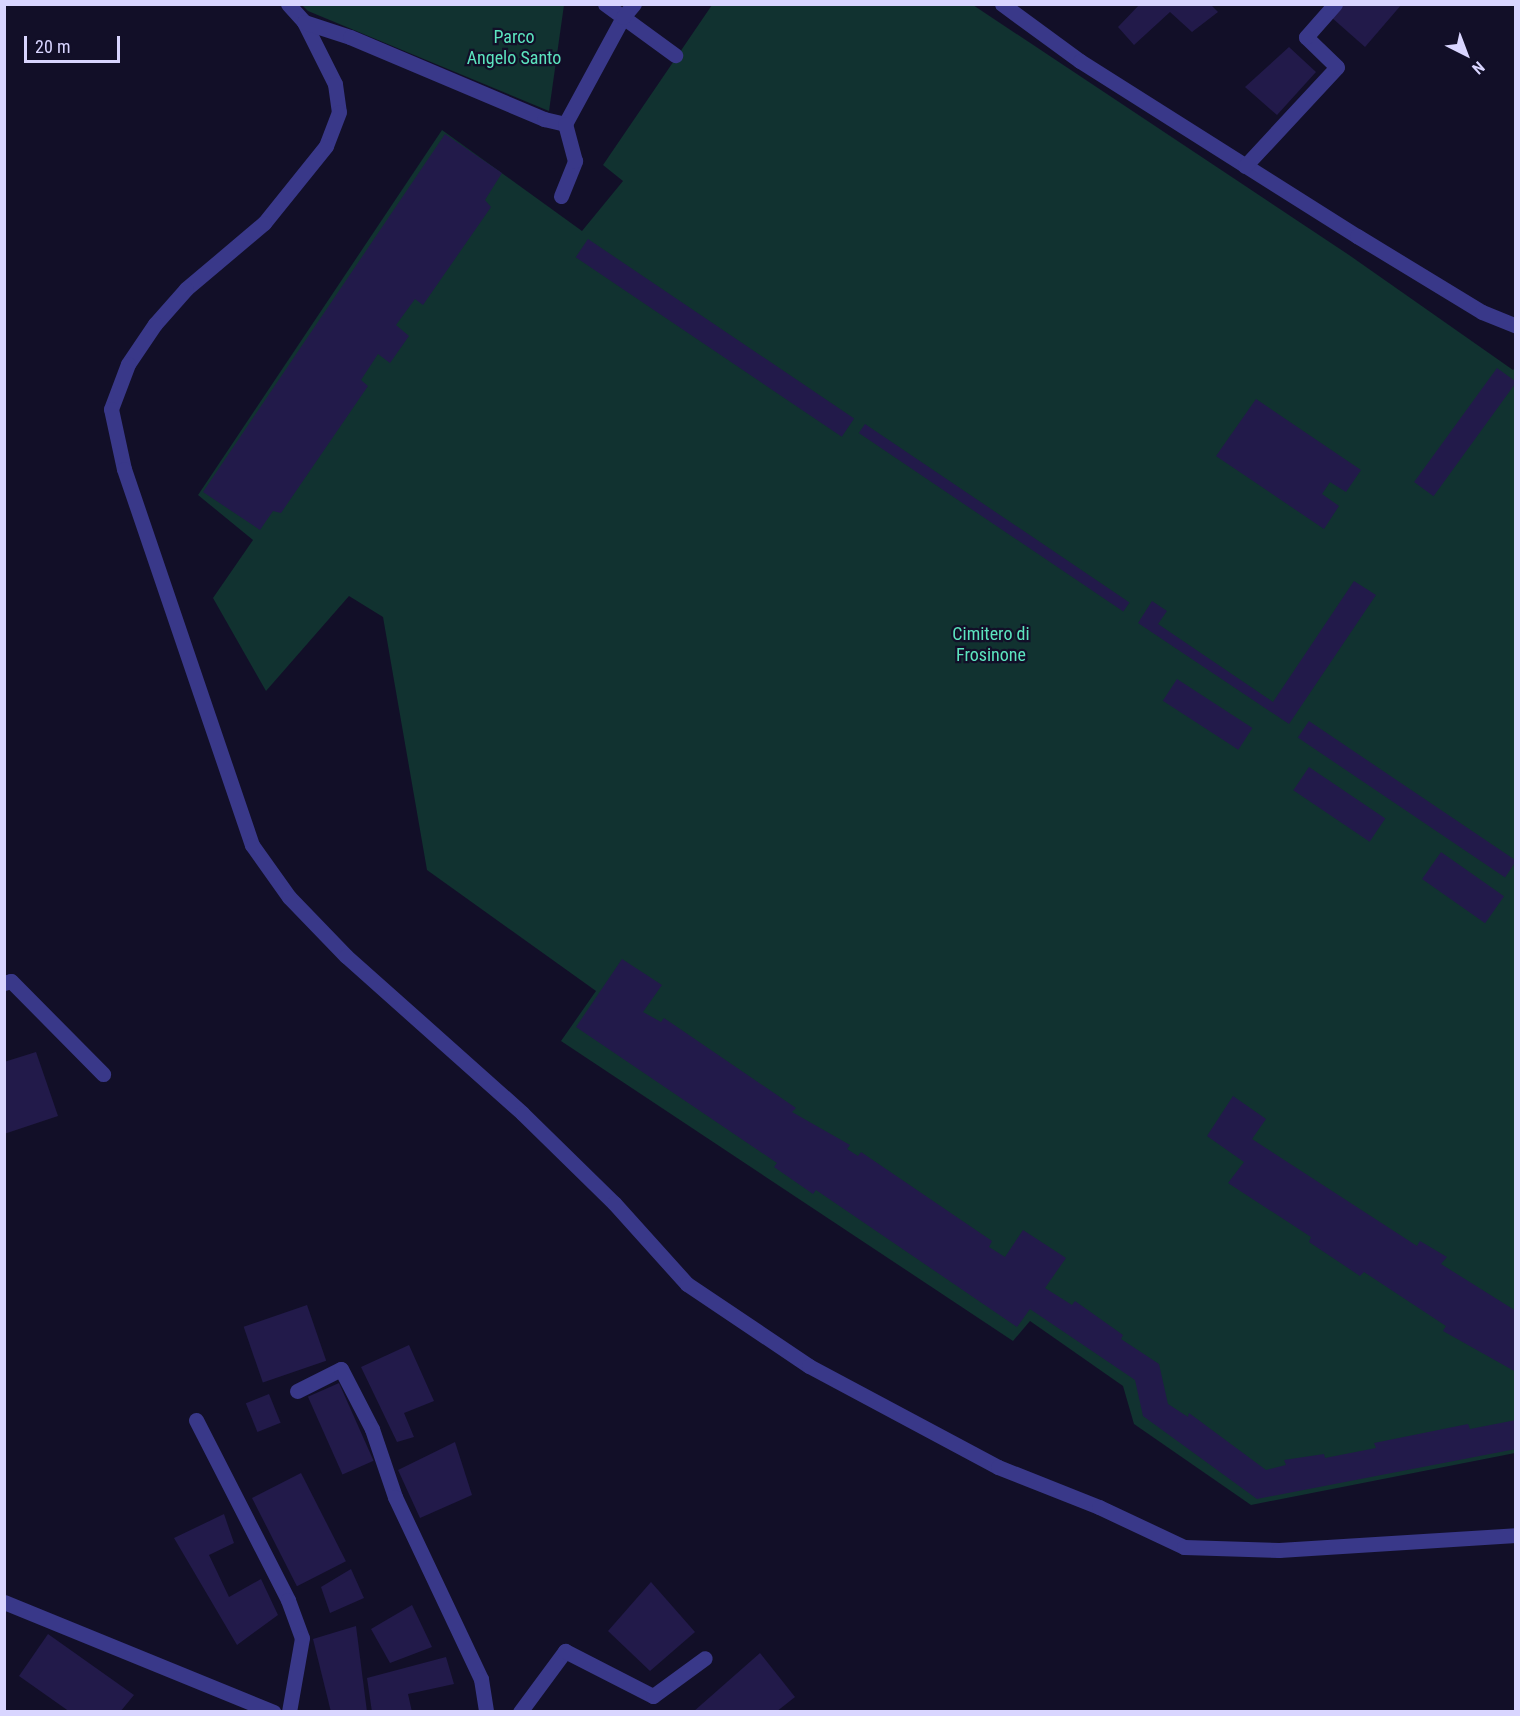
<!DOCTYPE html>
<style>
body{margin:0}
#map{position:relative;width:1520px;height:1716px;overflow:hidden;background:#120f28;font-family:"Roboto Condensed",sans-serif}
div>[style]{position:absolute}
.green>*{inset:0;background:#113230}
.building>*{inset:0;background:#221a4a;transform-origin:0 0}
.minor>*{height:15px;margin:-7.5px;padding:0 7.5px;transform-origin:7.5px;border-radius:7.5px;background:#393889}
span{translate:-50% -50%;white-space:nowrap;text-align:center;line-height:1.15;-webkit-text-stroke:4.5px #120f28;paint-order:stroke}
.park-label{font-size:18px;color:#5ce5bf}
.frame{position:absolute;inset:0;border:6px solid #d9d5ff;pointer-events:none}
.north{position:absolute;left:1436px;top:24px;width:60px;height:60px;-webkit-text-stroke:4px #120f28;paint-order:stroke;rotate:138deg;font-size:16px;font-weight:700;line-height:24px;text-align:center;color:#d9d5ff}
.north::after{content:'';display:block;margin:auto;width:21px;height:27px;background:#d9d5ff;clip-path:polygon(50% 0,100% 100%,50% 72%,0 100%)}
.scale{position:absolute;left:24px;top:36px;width:96px;height:27px;box-sizing:border-box;border:3px solid #d9d5ff;border-top:0;padding-left:8px;font-size:18px;line-height:21px;white-space:nowrap;color:#d9d5ff;-webkit-text-stroke:4px #120f28;paint-order:stroke}
</style>
<div id="map">
<div class="green">
<div style="clip-path:polygon(302px 5px,564px 5px,549px 111px,308px 11px)"></div>
<div style="clip-path:polygon(712px 5px,973px 5px,1349px 255px,1513px 370px,1515px 368px,1515px 1453px,1251px 1505px,1134px 1424px,1123px 1386px,1030px 1321px,1013px 1341px,561px 1041px,596px 991px,427px 870px,383px 617px,349px 596px,266px 691px,213px 598px,253px 540px,198px 495px,442px 130px,582px 231px,623px 181px,603px 165px)"></div>
</div>
<div class="building">
<div style="clip-path:polygon(1140px 4px,1210px 4px,1218px 12px,1192px 32px,1170px 12px,1134px 45px,1118px 27px)"></div>
<div style="clip-path:polygon(1341px 4px,1402px 4px,1365px 47px,1331px 17px)"></div>
<div style="clip-path:polygon(1289px 47px,1316px 72px,1277px 115px,1245px 87px)"></div>
<div style="clip-path:polygon(445px 134px,502px 173px,485px 200px,491px 207px,423px 305px,415px 299px,396px 325px,409px 336px,390px 363px,378px 354px,361px 380px,368px 386px,281px 513px,273px 511px,260px 530px,203px 492px)"></div>
<div style="left:588px;top:239px;width:321px;height:22px;rotate:34deg"></div>
<div style="left:1497px;top:368px;width:24px;height:141px;rotate:36deg"></div>
<div style="clip-path:polygon(1256px 399px,1361px 470px,1346px 492px,1330px 482px,1322px 494px,1339px 506px,1324px 529px,1216px 456px)"></div>
<div style="left:865px;top:424px;width:319px;height:11px;rotate:34deg"></div>
<div style="clip-path:polygon(1354px 581px,1376px 595px,1289px 724px,1138px 623px,1152px 601px,1167px 611px,1158px 624px,1273px 702px)"></div>
<div style="left:1177px;top:679px;width:90px;height:26px;rotate:33deg"></div>
<div style="left:1309px;top:721px;width:250px;height:20px;rotate:34deg"></div>
<div style="left:1309px;top:767px;width:92px;height:28px;rotate:34deg"></div>
<div style="left:1441px;top:852px;width:77px;height:33px;rotate:35deg"></div>
<div style="clip-path:polygon(622px 959px,662px 985px,643px 1012px,661px 1022px,664px 1018px,796px 1108px,792px 1112px,850px 1145px,847px 1149px,858px 1156px,861px 1152px,992px 1241px,989px 1247px,1005px 1257px,1023px 1230px,1066px 1258px,1045px 1288px,1072px 1305px,1075px 1301px,1123px 1335px,1121px 1339px,1159px 1364px,1168px 1404px,1188px 1417px,1189px 1413px,1266px 1470px,1286px 1465px,1284px 1460px,1324px 1454px,1325px 1458px,1376px 1448px,1374px 1443px,1468px 1424px,1470px 1429px,1516px 1420px,1516px 1449px,1257px 1499px,1143px 1416px,1135px 1380px,1030px 1309px,1017px 1327px,816px 1190px,813px 1194px,774px 1167px,777px 1163px,576px 1027px)"></div>
<div style="clip-path:polygon(36px 1052px,58px 1116px,4px 1134px,4px 1062px)"></div>
<div style="clip-path:polygon(1233px 1096px,1266px 1119px,1252px 1139px,1417px 1246px,1420px 1241px,1447px 1257px,1441px 1264px,1516px 1311px,1516px 1372px,1443px 1331px,1446px 1326px,1364px 1272px,1360px 1276px,1309px 1242px,1311px 1237px,1228px 1183px,1244px 1162px,1207px 1136px)"></div>
<div style="left:307px;top:1305px;width:59px;height:67px;rotate:71deg"></div>
<div style="clip-path:polygon(409px 1345px,434px 1401px,404px 1413px,414px 1437px,397px 1442px,361px 1367px)"></div>
<div style="left:339px;top:1383px;width:85px;height:34px;rotate:66deg"></div>
<div style="left:269px;top:1394px;width:31px;height:25px;rotate:68deg"></div>
<div style="clip-path:polygon(455px 1442px,472px 1495px,420px 1518px,398px 1470px)"></div>
<div style="left:301px;top:1473px;width:99px;height:55px;rotate:63deg"></div>
<div style="clip-path:polygon(224px 1514px,234px 1543px,209px 1555px,229px 1597px,261px 1579px,278px 1615px,237px 1645px,174px 1538px)"></div>
<div style="clip-path:polygon(351px 1569px,364px 1598px,330px 1613px,321px 1587px)"></div>
<div style="clip-path:polygon(651px 1582px,695px 1632px,650px 1671px,608px 1631px)"></div>
<div style="clip-path:polygon(412px 1605px,432px 1647px,390px 1663px,371px 1629px)"></div>
<div style="clip-path:polygon(356px 1626px,367px 1712px,331px 1712px,313px 1639px)"></div>
<div style="clip-path:polygon(48px 1634px,134px 1695px,120px 1712px,70px 1712px,19px 1676px)"></div>
<div style="clip-path:polygon(760px 1653px,795px 1697px,776px 1712px,693px 1712px)"></div>
<div style="clip-path:polygon(446px 1657px,454px 1684px,408px 1694px,412px 1712px,372px 1712px,367px 1678px)"></div>
</div>
<div class="minor">
<div style="left:288px;top:4px;width:24px;rotate:48deg"></div>
<div style="left:304px;top:22px;width:69px;rotate:63.4deg"></div>
<div style="left:335px;top:84px;width:28px;rotate:82deg"></div>
<div style="left:339px;top:112px;width:36px;rotate:111deg"></div>
<div style="left:326px;top:146px;width:99px;rotate:128.8deg"></div>
<div style="left:264px;top:223px;width:102px;rotate:139.8deg"></div>
<div style="left:186px;top:289px;width:47px;rotate:131.5deg"></div>
<div style="left:155px;top:324px;width:48px;rotate:124deg"></div>
<div style="left:128px;top:364px;width:48px;rotate:110.7deg"></div>
<div style="left:111px;top:409px;width:61px;rotate:77.8deg"></div>
<div style="left:124px;top:469px;width:397px;rotate:71.2deg"></div>
<div style="left:252px;top:845px;width:64px;rotate:54.6deg"></div>
<div style="left:289px;top:897px;width:82px;rotate:46deg"></div>
<div style="left:346px;top:956px;width:236px;rotate:41.7deg"></div>
<div style="left:522px;top:1113px;width:129px;rotate:44.4deg"></div>
<div style="left:614px;top:1203px;width:109px;rotate:48deg"></div>
<div style="left:687px;top:1284px;width:147px;rotate:33.9deg"></div>
<div style="left:809px;top:1366px;width:214px;rotate:28.1deg"></div>
<div style="left:998px;top:1467px;width:109px;rotate:21.6deg"></div>
<div style="left:1099px;top:1507px;width:94px;rotate:25.2deg"></div>
<div style="left:1184px;top:1547px;width:95px;rotate:1.8deg"></div>
<div style="left:1279px;top:1550px;width:237px;rotate:-3.6deg"></div>
<div style="left:605px;top:4px;width:87px;rotate:36.1deg"></div>
<div style="left:1002px;top:4px;width:97px;rotate:36.2deg"></div>
<div style="left:1080px;top:61px;width:328px;rotate:32.3deg"></div>
<div style="left:1357px;top:236px;width:146px;rotate:31.3deg"></div>
<div style="left:1482px;top:312px;width:37px;rotate:22deg"></div>
<div style="left:304px;top:22px;width:48px;rotate:18.1deg"></div>
<div style="left:350px;top:37px;width:211px;rotate:22.9deg"></div>
<div style="left:544px;top:119px;width:22px;rotate:13deg"></div>
<div style="left:565px;top:124px;width:122px;rotate:-61.5deg"></div>
<div style="left:623px;top:17px;width:17px;rotate:-50deg"></div>
<div style="left:1245px;top:166px;width:135px;rotate:-47.1deg"></div>
<div style="left:1337px;top:67px;width:43px;rotate:-135.9deg"></div>
<div style="left:1306px;top:37px;width:44px;rotate:-48.7deg"></div>
<div style="left:561px;top:196px;width:38px;rotate:-68deg"></div>
<div style="left:575px;top:161px;width:38px;rotate:-105deg"></div>
<div style="left:4px;top:983px;width:7px;rotate:-16deg"></div>
<div style="left:11px;top:981px;width:131px;rotate:45.3deg"></div>
<div style="left:297px;top:1391px;width:49px;rotate:-26.6deg"></div>
<div style="left:341px;top:1369px;width:68px;rotate:62.7deg"></div>
<div style="left:372px;top:1429px;width:72px;rotate:71.3deg"></div>
<div style="left:395px;top:1497px;width:201px;rotate:64.7deg"></div>
<div style="left:481px;top:1679px;width:33px;rotate:81deg"></div>
<div style="left:196px;top:1420px;width:202px;rotate:62.9deg"></div>
<div style="left:288px;top:1600px;width:40px;rotate:69.8deg"></div>
<div style="left:302px;top:1638px;width:75px;rotate:100deg"></div>
<div style="left:4px;top:1602px;width:291px;rotate:22.2deg"></div>
<div style="left:520px;top:1712px;width:76px;rotate:-53.6deg"></div>
<div style="left:565px;top:1651px;width:99px;rotate:27.1deg"></div>
<div style="left:653px;top:1696px;width:64px;rotate:-36.2deg"></div>
</div>
<div class="park-label">
<span style="left:514px;top:48px">Parco<br>Angelo Santo</span>
<span style="left:991px;top:645px">Cimitero di<br>Frosinone</span>
</div>
<div class="frame"></div>
<div class="north">N</div>
<div class="scale">20 m</div>
</div>
